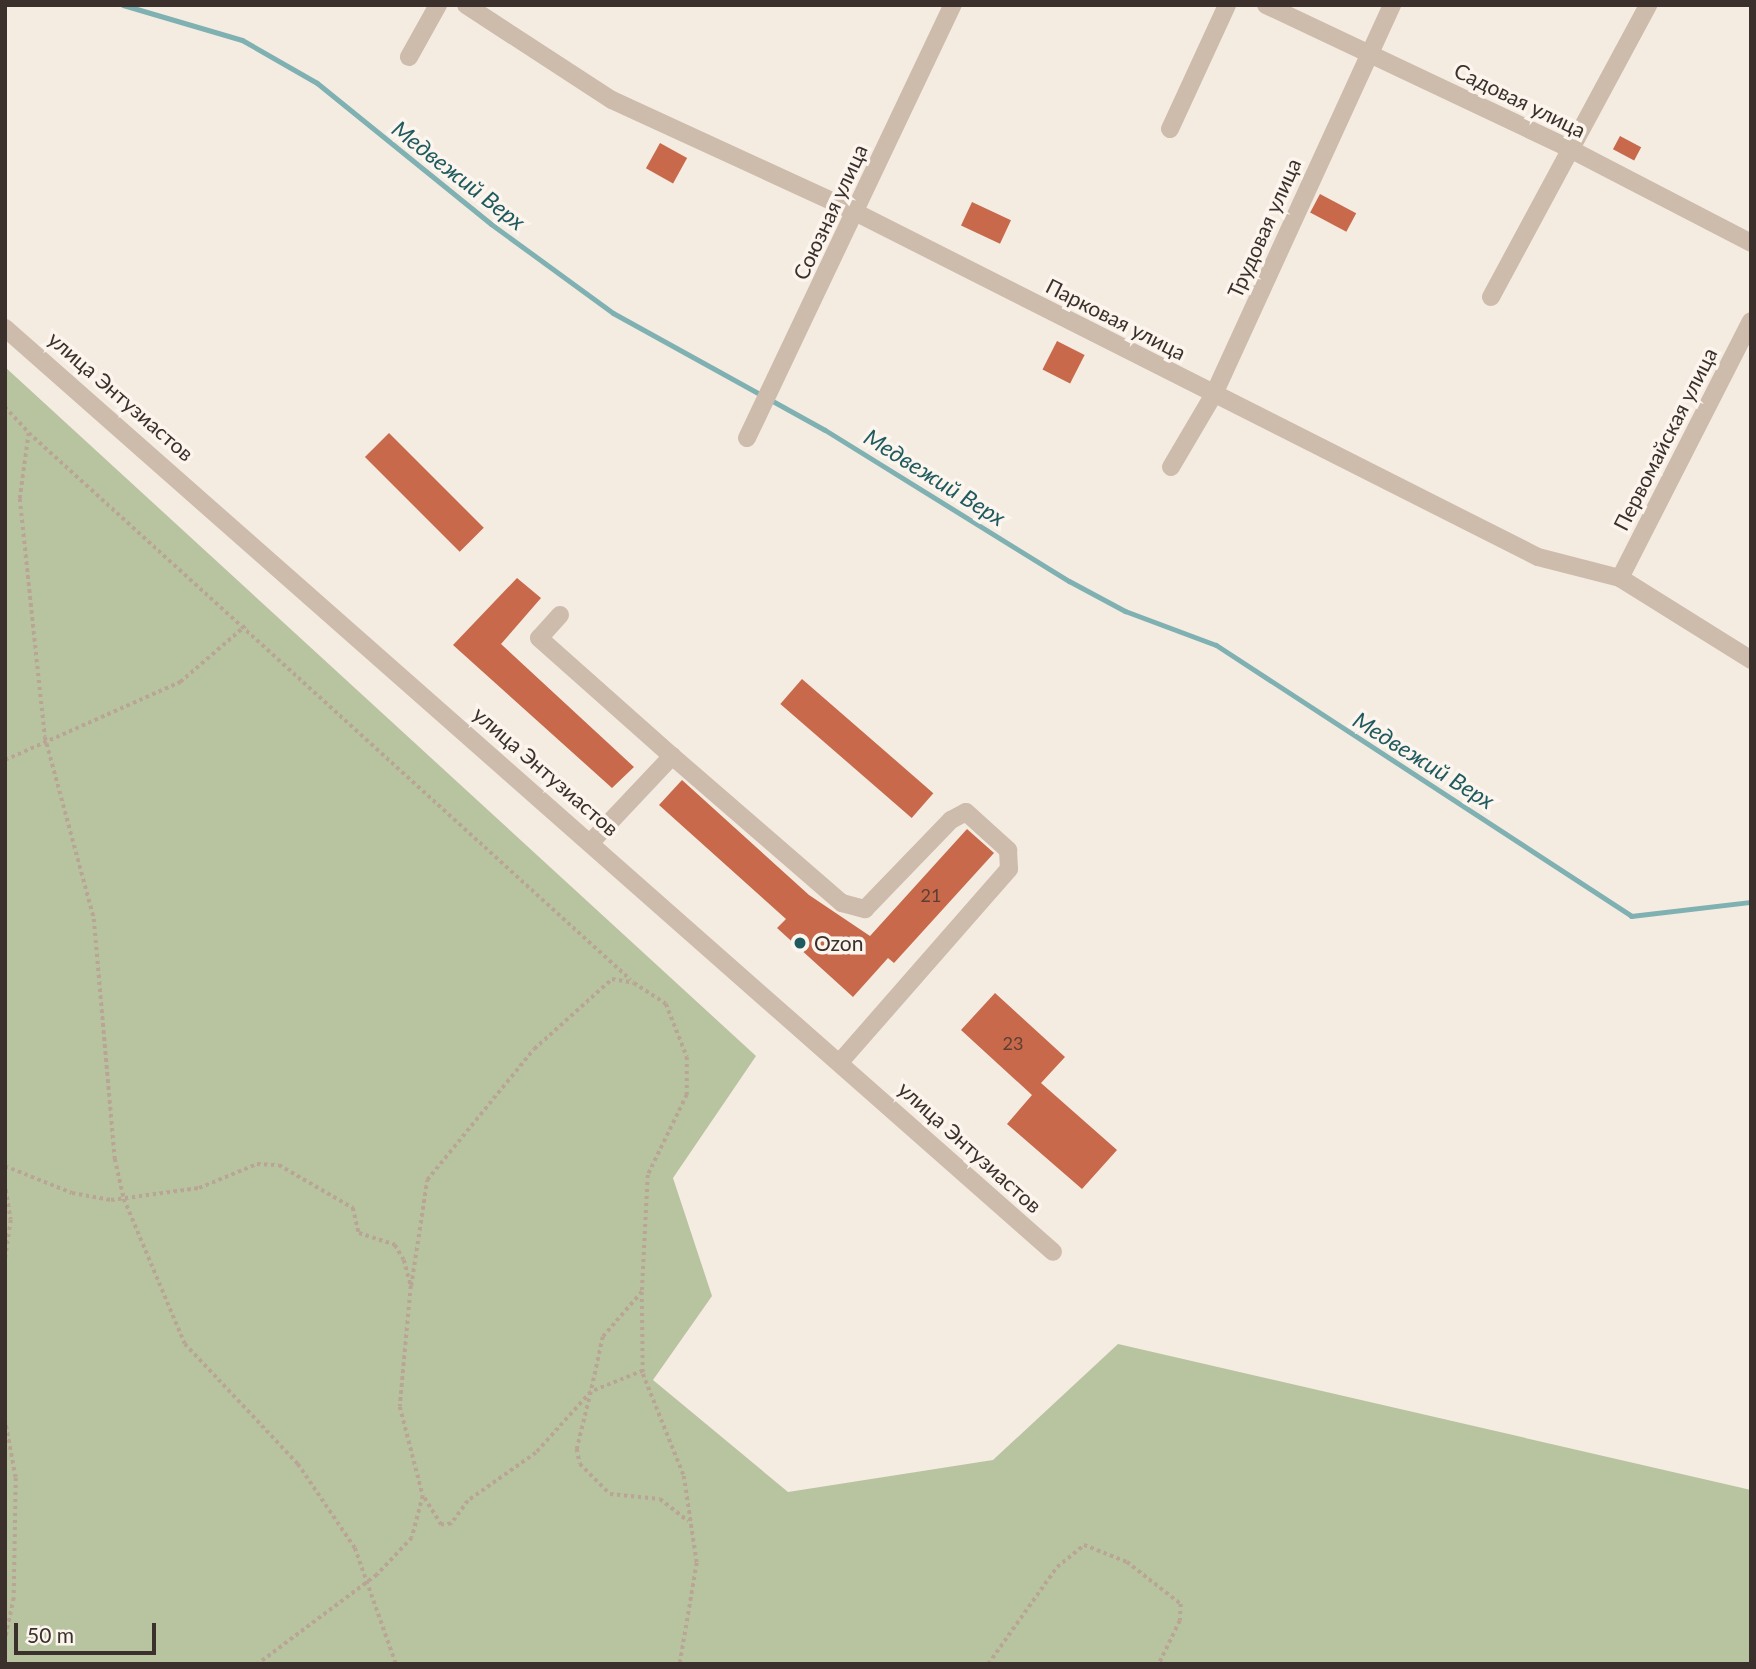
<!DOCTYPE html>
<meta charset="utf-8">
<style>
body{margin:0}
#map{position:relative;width:1756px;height:1669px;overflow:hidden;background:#f4ebe1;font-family:Lato,sans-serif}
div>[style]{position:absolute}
.green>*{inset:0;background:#b8c4a0}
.stream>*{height:5px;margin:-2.5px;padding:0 2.5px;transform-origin:2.5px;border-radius:2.5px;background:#7fb0b2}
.building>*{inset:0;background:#c8694b;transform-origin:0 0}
.path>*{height:3.5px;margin-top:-1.75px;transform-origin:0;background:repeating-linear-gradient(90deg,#b9a596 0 3.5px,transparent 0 7px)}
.minor>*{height:18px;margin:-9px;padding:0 9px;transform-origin:9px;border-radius:9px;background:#cdbbac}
.dots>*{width:19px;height:19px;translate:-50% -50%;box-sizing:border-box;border:4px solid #fbf5ee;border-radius:50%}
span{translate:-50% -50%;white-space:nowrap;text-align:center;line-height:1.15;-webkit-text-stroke:7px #fbf5ee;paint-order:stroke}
.number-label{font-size:18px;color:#5e3e33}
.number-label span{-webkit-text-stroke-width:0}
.street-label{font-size:21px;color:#3b302b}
.poi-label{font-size:21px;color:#3b302b}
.left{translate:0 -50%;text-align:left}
.water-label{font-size:23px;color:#1f5a5e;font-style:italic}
.frame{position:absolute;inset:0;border:7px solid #3b302b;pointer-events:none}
.scale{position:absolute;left:14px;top:1623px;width:142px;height:32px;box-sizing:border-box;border:4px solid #3b302b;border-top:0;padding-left:9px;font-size:21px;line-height:24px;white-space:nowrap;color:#3b302b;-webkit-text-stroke:5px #fbf5ee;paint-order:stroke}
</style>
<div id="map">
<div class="green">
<div style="clip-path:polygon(5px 367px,756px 1056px,673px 1178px,712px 1296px,653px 1380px,788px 1492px,993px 1460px,1118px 1344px,1751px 1490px,1751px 1664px,5px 1664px)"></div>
</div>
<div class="stream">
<div style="left:123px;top:5px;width:124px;rotate:16.4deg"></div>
<div style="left:242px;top:40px;width:86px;rotate:29.8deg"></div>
<div style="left:317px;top:83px;width:224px;rotate:39deg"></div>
<div style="left:491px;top:224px;width:151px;rotate:36.1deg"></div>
<div style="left:613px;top:313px;width:242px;rotate:28.9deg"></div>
<div style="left:825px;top:430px;width:287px;rotate:31.8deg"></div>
<div style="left:1069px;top:581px;width:64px;rotate:28.2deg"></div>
<div style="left:1125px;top:611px;width:97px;rotate:20.5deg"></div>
<div style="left:1216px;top:645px;width:496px;rotate:33.1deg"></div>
<div style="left:1631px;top:916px;width:121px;rotate:-6.7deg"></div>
</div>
<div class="building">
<div style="left:1620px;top:136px;width:24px;height:15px;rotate:28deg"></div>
<div style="left:660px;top:143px;width:31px;height:29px;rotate:29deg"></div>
<div style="left:1320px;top:194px;width:41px;height:21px;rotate:28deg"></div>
<div style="left:972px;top:202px;width:43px;height:26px;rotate:25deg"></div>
<div style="left:1057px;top:341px;width:31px;height:32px;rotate:27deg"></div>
<div style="left:389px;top:433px;width:134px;height:34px;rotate:45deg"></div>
<div style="clip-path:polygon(517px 578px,541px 598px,501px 644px,634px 767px,612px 788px,453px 645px)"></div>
<div style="left:802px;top:679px;width:174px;height:33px;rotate:41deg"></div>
<div style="clip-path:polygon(682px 780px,809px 895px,870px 936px,967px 829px,994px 853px,894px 963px,888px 958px,853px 997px,777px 928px,786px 919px,659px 805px)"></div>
<div style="clip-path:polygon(995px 993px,1065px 1057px,1041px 1083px,1117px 1150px,1082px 1189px,1007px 1124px,1032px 1095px,961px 1030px)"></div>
</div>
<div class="path">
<div style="left:5px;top:407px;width:35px;rotate:47deg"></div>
<div style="left:29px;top:433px;width:67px;rotate:97.8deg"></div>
<div style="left:20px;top:499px;width:239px;rotate:84deg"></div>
<div style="left:45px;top:737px;width:188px;rotate:74.9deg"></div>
<div style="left:94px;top:919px;width:241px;rotate:85deg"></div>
<div style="left:115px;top:1159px;width:41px;rotate:77.3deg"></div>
<div style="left:124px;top:1199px;width:157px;rotate:67.2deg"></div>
<div style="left:185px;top:1344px;width:165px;rotate:46.7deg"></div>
<div style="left:298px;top:1464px;width:102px;rotate:55.8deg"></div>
<div style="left:355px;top:1548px;width:123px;rotate:70.5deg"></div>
<div style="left:29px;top:433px;width:813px;rotate:42.26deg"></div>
<div style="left:5px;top:760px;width:192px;rotate:-24deg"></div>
<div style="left:180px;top:682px;width:86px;rotate:-40.7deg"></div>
<div style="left:5px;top:1166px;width:72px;rotate:21.9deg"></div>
<div style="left:72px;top:1193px;width:40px;rotate:10deg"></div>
<div style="left:111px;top:1200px;width:89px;rotate:-7.8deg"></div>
<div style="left:199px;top:1188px;width:63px;rotate:-22.5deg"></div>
<div style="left:257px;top:1164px;width:22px;rotate:3deg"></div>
<div style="left:279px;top:1165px;width:86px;rotate:30.2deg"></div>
<div style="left:353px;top:1208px;width:26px;rotate:77deg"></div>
<div style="left:359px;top:1233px;width:38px;rotate:18deg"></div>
<div style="left:395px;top:1245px;width:17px;rotate:59deg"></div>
<div style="left:404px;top:1260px;width:27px;rotate:75deg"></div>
<div style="left:411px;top:1286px;width:121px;rotate:95.2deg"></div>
<div style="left:400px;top:1407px;width:92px;rotate:75.5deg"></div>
<div style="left:423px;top:1496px;width:43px;rotate:104.7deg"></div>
<div style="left:412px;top:1538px;width:51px;rotate:133.4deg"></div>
<div style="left:377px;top:1575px;width:149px;rotate:143.2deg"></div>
<div style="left:5px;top:1183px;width:37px;rotate:81deg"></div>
<div style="left:11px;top:1220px;width:41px;rotate:98.3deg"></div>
<div style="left:411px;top:1286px;width:107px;rotate:-81.4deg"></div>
<div style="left:427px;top:1180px;width:169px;rotate:-50.8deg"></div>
<div style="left:534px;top:1049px;width:105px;rotate:-41.9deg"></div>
<div style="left:612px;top:979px;width:22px;rotate:10deg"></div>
<div style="left:634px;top:983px;width:38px;rotate:33deg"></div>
<div style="left:666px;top:1004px;width:57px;rotate:68.4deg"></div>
<div style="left:687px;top:1057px;width:38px;rotate:90deg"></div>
<div style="left:687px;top:1095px;width:89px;rotate:116deg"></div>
<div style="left:648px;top:1175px;width:117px;rotate:92.9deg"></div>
<div style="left:642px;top:1292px;width:60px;rotate:130.9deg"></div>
<div style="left:603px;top:1337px;width:56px;rotate:102.3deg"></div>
<div style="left:591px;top:1392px;width:82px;rotate:132deg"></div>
<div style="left:536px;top:1453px;width:83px;rotate:144.8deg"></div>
<div style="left:468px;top:1501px;width:29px;rotate:126deg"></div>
<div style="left:451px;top:1524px;width:10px;rotate:174deg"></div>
<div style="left:441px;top:1525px;width:34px;rotate:-122deg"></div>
<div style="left:642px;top:1292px;width:82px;rotate:89.3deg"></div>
<div style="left:643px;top:1374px;width:110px;rotate:68.1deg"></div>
<div style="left:684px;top:1476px;width:88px;rotate:81.5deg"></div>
<div style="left:697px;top:1563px;width:102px;rotate:99.6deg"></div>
<div style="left:643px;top:1371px;width:56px;rotate:158deg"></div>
<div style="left:591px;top:1392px;width:59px;rotate:103.8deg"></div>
<div style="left:577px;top:1449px;width:15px;rotate:79deg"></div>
<div style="left:580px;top:1464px;width:42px;rotate:45deg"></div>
<div style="left:610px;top:1494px;width:50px;rotate:5.7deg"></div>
<div style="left:660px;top:1499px;width:36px;rotate:38deg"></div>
<div style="left:5px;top:1419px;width:60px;rotate:79.4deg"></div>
<div style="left:16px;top:1478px;width:120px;rotate:91deg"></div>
<div style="left:14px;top:1598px;width:44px;rotate:101.8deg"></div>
<div style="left:988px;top:1664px;width:119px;rotate:-54.6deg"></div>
<div style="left:1057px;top:1567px;width:35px;rotate:-39deg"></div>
<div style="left:1084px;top:1545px;width:46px;rotate:21.6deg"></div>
<div style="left:1127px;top:1562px;width:68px;rotate:37.9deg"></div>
<div style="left:1181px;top:1604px;width:17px;rotate:93deg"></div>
<div style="left:1180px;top:1621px;width:48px;rotate:116deg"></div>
</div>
<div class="minor">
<div style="left:466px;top:5px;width:174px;rotate:33.1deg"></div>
<div style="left:612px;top:100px;width:268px;rotate:24.7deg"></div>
<div style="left:855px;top:212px;width:765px;rotate:26.8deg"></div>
<div style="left:1538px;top:557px;width:85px;rotate:14.4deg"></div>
<div style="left:1620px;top:578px;width:155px;rotate:32deg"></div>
<div style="left:1266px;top:5px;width:336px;rotate:25.3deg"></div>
<div style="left:1570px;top:149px;width:204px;rotate:27.4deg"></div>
<div style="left:409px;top:57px;width:60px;rotate:-60.9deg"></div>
<div style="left:1170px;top:129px;width:136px;rotate:-65.3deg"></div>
<div style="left:1491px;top:297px;width:332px;rotate:-61.7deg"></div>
<div style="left:5px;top:328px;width:1397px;rotate:41.4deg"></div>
<div style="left:747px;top:438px;width:480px;rotate:-64.6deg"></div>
<div style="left:1171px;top:467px;width:85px;rotate:-59.5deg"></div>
<div style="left:1214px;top:394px;width:428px;rotate:-65.4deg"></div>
<div style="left:1620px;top:578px;width:288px;rotate:-63deg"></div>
<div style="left:560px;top:615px;width:31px;rotate:132deg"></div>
<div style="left:539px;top:638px;width:178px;rotate:41.6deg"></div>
<div style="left:592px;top:841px;width:117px;rotate:-46.7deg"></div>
<div style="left:672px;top:756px;width:225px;rotate:40.9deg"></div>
<div style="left:842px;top:903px;width:24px;rotate:15deg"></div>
<div style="left:865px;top:909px;width:124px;rotate:-46deg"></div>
<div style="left:951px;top:820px;width:17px;rotate:-28deg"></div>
<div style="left:966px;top:812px;width:57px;rotate:42.1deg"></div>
<div style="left:1008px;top:850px;width:19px;rotate:87deg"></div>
<div style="left:1009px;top:869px;width:257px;rotate:131.2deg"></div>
</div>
<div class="dots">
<div style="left:800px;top:943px;background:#1f5a5e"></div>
</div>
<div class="number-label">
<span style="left:931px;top:895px">21</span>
<span style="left:1013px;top:1043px">23</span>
</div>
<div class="street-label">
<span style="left:1520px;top:100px;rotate:26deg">Садовая улица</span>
<span style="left:830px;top:212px;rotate:-65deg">Союзная улица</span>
<span style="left:1264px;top:228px;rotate:-66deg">Трудовая улица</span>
<span style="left:1116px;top:319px;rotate:27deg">Парковая улица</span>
<span style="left:121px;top:396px;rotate:41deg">улица Энтузиастов</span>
<span style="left:1665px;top:439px;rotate:-63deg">Первомайская улица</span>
<span style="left:546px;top:771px;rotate:41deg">улица Энтузиастов</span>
<span style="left:970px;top:1147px;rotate:42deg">улица Энтузиастов</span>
</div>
<div class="poi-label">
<span class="left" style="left:814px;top:943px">Ozon</span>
</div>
<div class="water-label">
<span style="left:459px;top:175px;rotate:38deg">Медвежий Верх</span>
<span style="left:935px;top:477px;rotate:32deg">Медвежий Верх</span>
<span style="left:1424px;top:760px;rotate:32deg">Медвежий Верх</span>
</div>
<div class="frame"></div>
<div class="scale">50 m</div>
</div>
